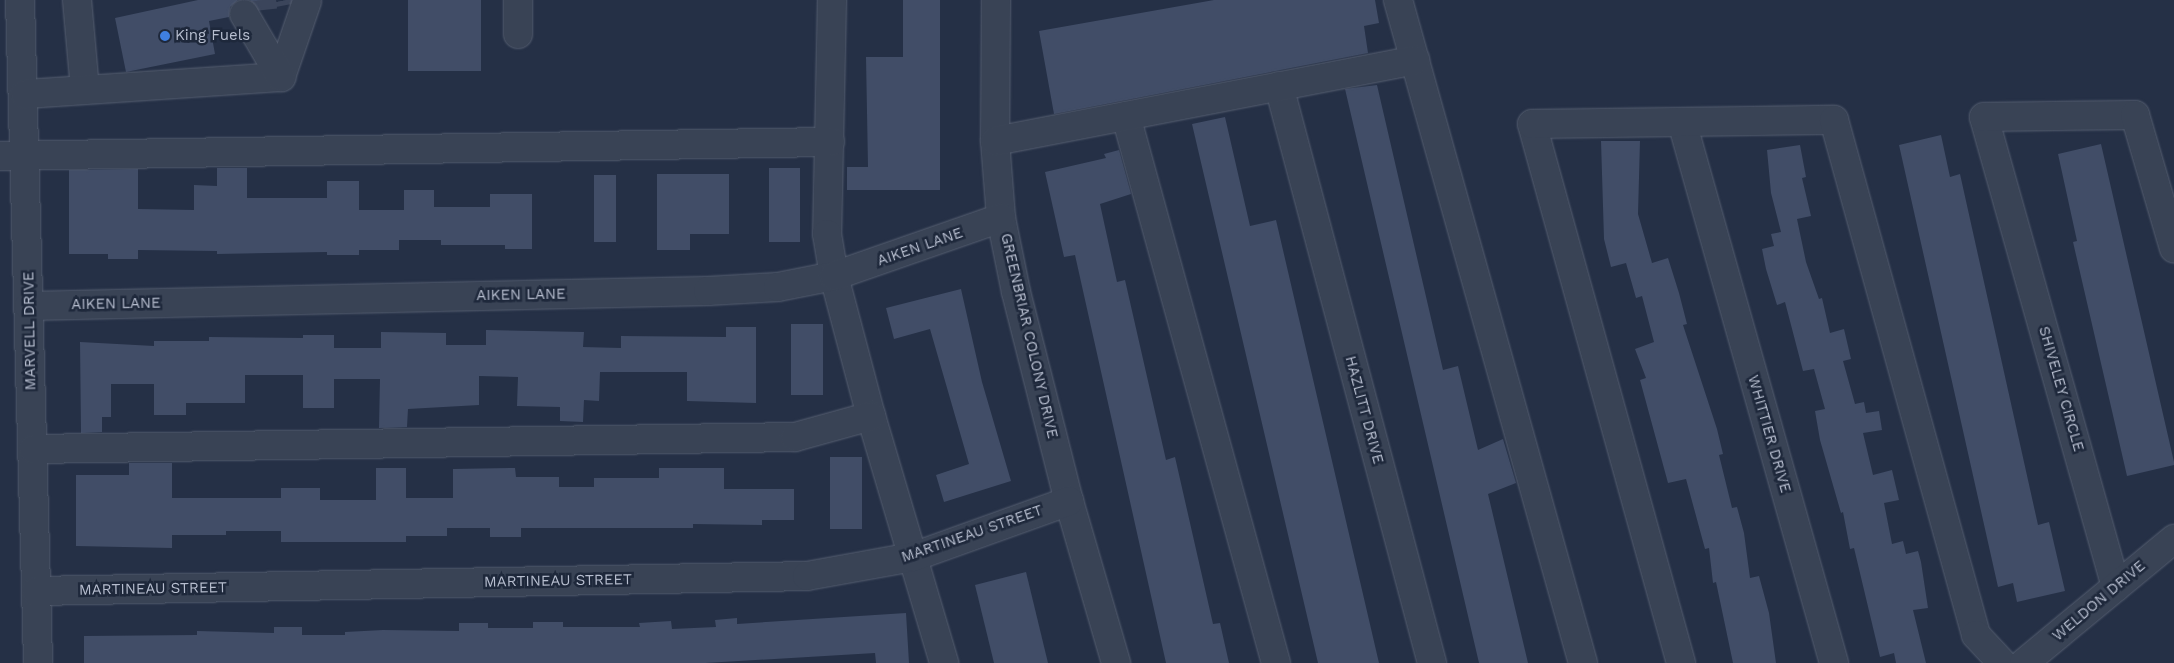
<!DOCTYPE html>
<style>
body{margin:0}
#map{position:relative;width:2174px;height:663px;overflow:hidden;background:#253046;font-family:"Work Sans",sans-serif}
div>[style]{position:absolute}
.building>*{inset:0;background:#414d67;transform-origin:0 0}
.minor-tunnel>*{height:28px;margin-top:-14px;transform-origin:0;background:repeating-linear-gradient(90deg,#3b455b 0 28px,transparent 0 42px)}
.roads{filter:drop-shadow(0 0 1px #555e70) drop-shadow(0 0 1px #555e70)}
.minor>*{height:28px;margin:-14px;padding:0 14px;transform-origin:14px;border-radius:14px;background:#394355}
.dots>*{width:14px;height:14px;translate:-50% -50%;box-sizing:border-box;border:2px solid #1e283b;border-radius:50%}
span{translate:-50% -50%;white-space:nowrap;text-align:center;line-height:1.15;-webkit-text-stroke:5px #1e283b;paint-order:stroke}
.poi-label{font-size:15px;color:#b7becf}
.left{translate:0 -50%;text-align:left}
.street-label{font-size:15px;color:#b7becf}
</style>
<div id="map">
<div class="building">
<div style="clip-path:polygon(198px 0,238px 0,230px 7px,229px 17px,209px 21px,215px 54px,126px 72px,115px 18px)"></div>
<div style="clip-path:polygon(250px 0,268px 0,269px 8px,260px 10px)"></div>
<div style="left:408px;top:0;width:73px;height:71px"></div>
<div style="clip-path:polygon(903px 0,940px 0,940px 190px,847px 190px,847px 167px,868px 167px,866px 57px,903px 57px)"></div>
<div style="clip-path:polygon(1214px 0,1375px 0,1379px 23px,1364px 26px,1368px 53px,1054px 114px,1039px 31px)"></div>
<div style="clip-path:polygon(1377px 85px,1443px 370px,1458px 366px,1478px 450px,1503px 439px,1516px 483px,1488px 494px,1528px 663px,1479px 663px,1345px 89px)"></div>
<div style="clip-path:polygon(1225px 117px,1250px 226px,1276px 220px,1379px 663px,1318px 663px,1192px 124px)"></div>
<div style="clip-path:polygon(1941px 135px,1950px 177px,1960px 174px,2038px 525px,2049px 522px,2065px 591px,2017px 602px,2013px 583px,1998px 587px,1899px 145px)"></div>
<div style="clip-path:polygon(1601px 141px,1640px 141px,1638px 214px,1652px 263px,1668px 258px,1679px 293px,1687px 324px,1683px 325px,1717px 429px,1723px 454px,1719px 455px,1732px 508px,1737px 507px,1744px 533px,1750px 578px,1759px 576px,1769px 613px,1776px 663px,1733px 663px,1716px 582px,1713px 583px,1709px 548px,1705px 549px,1686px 479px,1668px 483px,1640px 380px,1646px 378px,1635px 349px,1654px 342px,1642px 296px,1636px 298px,1626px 263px,1611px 267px,1604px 239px)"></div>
<div style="clip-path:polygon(2101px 144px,2174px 462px,2174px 465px,2127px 476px,2073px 242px,2077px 241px,2058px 154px)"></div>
<div style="clip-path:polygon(1800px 145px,1806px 177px,1802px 178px,1811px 216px,1797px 219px,1806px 262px,1819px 299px,1822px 298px,1830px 333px,1844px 329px,1851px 359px,1843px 361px,1855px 404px,1864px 402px,1866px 413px,1879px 411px,1882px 430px,1863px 433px,1873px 475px,1892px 470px,1899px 500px,1884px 503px,1892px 544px,1903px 541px,1906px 554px,1918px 551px,1921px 562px,1928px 608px,1913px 610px,1926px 663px,1896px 663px,1894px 653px,1880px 657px,1854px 548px,1850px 549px,1843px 512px,1841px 513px,1820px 440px,1815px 411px,1825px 409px,1814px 369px,1803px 371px,1785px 302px,1777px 305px,1766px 269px,1762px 249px,1774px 246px,1771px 234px,1781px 232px,1771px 193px,1767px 150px)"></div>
<div style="clip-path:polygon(1119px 150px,1131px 194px,1100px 204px,1117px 282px,1125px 280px,1166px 460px,1175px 457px,1213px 624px,1220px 623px,1229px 663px,1166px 663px,1075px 255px,1064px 257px,1045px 172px,1106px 158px,1104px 154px)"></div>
<div style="clip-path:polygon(217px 168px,247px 168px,247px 198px,327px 198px,327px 181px,359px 181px,359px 210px,404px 210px,404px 190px,434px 190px,434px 207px,490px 207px,490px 194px,532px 194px,532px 249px,505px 249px,505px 245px,441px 245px,441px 240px,399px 240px,399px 250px,359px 250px,359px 255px,327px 255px,327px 252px,217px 254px,217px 251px,138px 250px,138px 259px,108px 259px,108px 254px,69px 254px,69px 170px,138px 169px,138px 209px,194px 210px,194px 185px,217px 186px)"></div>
<div style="left:769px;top:168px;width:31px;height:74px"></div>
<div style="clip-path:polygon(657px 174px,729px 174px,729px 234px,690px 234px,690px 250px,657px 250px)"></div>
<div style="left:594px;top:175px;width:22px;height:67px"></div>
<div style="clip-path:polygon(961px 289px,982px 382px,1011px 481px,944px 502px,936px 475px,969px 464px,930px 329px,894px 339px,886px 308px)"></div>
<div style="left:791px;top:324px;width:32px;height:71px"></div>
<div style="clip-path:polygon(726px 327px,756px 327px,756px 403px,687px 401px,687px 372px,600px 372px,599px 401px,584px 400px,583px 422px,560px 421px,560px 407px,517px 406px,518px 377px,479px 376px,479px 405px,408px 409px,407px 427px,379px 428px,380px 379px,334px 379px,334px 408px,303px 408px,303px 375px,245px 375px,245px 403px,186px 403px,186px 415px,154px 415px,154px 384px,111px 384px,111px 417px,102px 417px,102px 432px,81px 433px,80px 342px,154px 346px,154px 341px,209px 341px,209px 337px,303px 338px,303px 335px,334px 335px,334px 348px,381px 348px,381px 332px,446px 333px,446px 345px,486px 345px,486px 330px,584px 332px,583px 347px,621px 348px,621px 336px,726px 337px)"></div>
<div style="left:830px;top:457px;width:32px;height:72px"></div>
<div style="clip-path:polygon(129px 463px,172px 463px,172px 498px,281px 498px,281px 488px,320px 488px,320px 500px,376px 500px,376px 468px,406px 468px,406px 498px,453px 498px,453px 469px,515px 468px,516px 477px,559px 477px,559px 487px,594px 487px,594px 478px,659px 478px,659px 468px,724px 468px,724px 489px,794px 489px,794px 520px,762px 520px,762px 525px,693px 524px,693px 528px,521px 528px,521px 537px,490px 537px,490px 528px,447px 528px,447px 536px,406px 536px,406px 542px,281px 542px,281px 531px,226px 531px,226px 535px,172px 535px,172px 548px,76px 546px,76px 475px,129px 475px)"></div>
<div style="clip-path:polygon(1026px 572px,1048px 663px,994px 663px,975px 585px)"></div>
<div style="clip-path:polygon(906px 613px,909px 663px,876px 663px,875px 653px,705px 663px,84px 663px,84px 636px,197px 635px,197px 631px,274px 633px,274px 627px,302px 627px,302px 635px,345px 635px,345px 632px,383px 630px,459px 631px,459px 623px,488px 623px,488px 628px,533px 628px,533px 622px,563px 622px,563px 627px,640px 627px,639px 623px,671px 621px,672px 629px,716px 627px,715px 620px,737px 618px,737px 624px)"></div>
</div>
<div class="minor-tunnel">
<div style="left:262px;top:0;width:10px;rotate:84deg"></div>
<div style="left:286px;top:0;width:5px;rotate:79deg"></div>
</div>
<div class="roads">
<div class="minor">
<div style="left:20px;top:0;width:663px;rotate:88.44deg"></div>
<div style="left:77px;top:0;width:90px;rotate:84.9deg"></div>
<div style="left:518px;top:0;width:34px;rotate:90deg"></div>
<div style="left:832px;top:0;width:234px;rotate:91.2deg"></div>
<div style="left:827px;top:234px;width:43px;rotate:80.5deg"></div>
<div style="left:834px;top:276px;width:145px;rotate:75.2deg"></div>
<div style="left:871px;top:416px;width:258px;rotate:73.5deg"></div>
<div style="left:996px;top:0;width:141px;rotate:90.4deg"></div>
<div style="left:995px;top:141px;width:77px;rotate:85.5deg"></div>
<div style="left:1001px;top:218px;width:76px;rotate:78.5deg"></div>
<div style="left:1016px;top:292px;width:216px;rotate:75.8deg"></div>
<div style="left:1069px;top:501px;width:169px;rotate:73.8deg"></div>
<div style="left:1398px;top:0;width:688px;rotate:74.41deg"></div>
<div style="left:281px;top:77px;width:80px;rotate:-71.1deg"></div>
<div style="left:1279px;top:86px;width:597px;rotate:75.15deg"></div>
<div style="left:25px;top:94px;width:257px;rotate:-3.8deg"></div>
<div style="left:281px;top:77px;width:73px;rotate:-120.4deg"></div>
<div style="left:1126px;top:116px;width:567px;rotate:74.67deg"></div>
<div style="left:1682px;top:122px;width:562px;rotate:74.31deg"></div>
<div style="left:995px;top:141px;width:428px;rotate:-10.9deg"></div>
<div style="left:0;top:156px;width:830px;rotate:-0.97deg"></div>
<div style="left:29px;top:306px;width:679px;rotate:-1.27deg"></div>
<div style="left:708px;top:291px;width:70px;rotate:-3.3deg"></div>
<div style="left:778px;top:287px;width:57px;rotate:-11.1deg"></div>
<div style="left:834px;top:276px;width:177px;rotate:-19.2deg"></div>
<div style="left:33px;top:449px;width:762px;rotate:-0.9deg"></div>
<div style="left:795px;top:437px;width:79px;rotate:-15.4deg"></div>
<div style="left:2116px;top:587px;width:488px;rotate:-105.7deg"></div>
<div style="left:1984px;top:117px;width:151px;rotate:-0.8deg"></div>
<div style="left:2135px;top:115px;width:139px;rotate:73.7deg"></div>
<div style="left:36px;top:591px;width:771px;rotate:-1.11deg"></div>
<div style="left:807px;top:576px;width:108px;rotate:-10.2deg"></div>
<div style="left:913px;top:557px;width:166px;rotate:-19.7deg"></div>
<div style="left:1681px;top:663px;width:559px;rotate:-105.45deg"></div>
<div style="left:1532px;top:124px;width:302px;rotate:-0.8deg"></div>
<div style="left:1834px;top:120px;width:534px;rotate:74.58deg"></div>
<div style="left:1976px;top:635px;width:38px;rotate:47deg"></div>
<div style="left:2024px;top:663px;width:195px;rotate:-39.6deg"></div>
</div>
</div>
<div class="dots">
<div style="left:165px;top:36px;background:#3f7fe0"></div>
</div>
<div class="poi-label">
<span class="left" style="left:175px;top:36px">King Fuels</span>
</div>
<div class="street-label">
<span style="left:920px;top:247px;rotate:-19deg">AIKEN LANE</span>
<span style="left:521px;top:295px;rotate:-1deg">AIKEN LANE</span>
<span style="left:116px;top:304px;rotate:-1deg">AIKEN LANE</span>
<span style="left:30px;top:331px;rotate:-91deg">MARVELL DRIVE</span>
<span style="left:1029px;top:336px;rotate:77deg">GREENBRIAR COLONY DRIVE</span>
<span style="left:2061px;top:389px;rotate:74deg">SHIVELEY CIRCLE</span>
<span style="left:1364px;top:410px;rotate:75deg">HAZLITT DRIVE</span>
<span style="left:1769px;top:434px;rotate:74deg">WHITTIER DRIVE</span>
<span style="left:972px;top:534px;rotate:-19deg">MARTINEAU STREET</span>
<span style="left:558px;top:581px;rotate:-1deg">MARTINEAU STREET</span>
<span style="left:153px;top:589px;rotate:-1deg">MARTINEAU STREET</span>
<span style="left:2099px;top:601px;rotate:-40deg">WELDON DRIVE</span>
</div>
</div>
